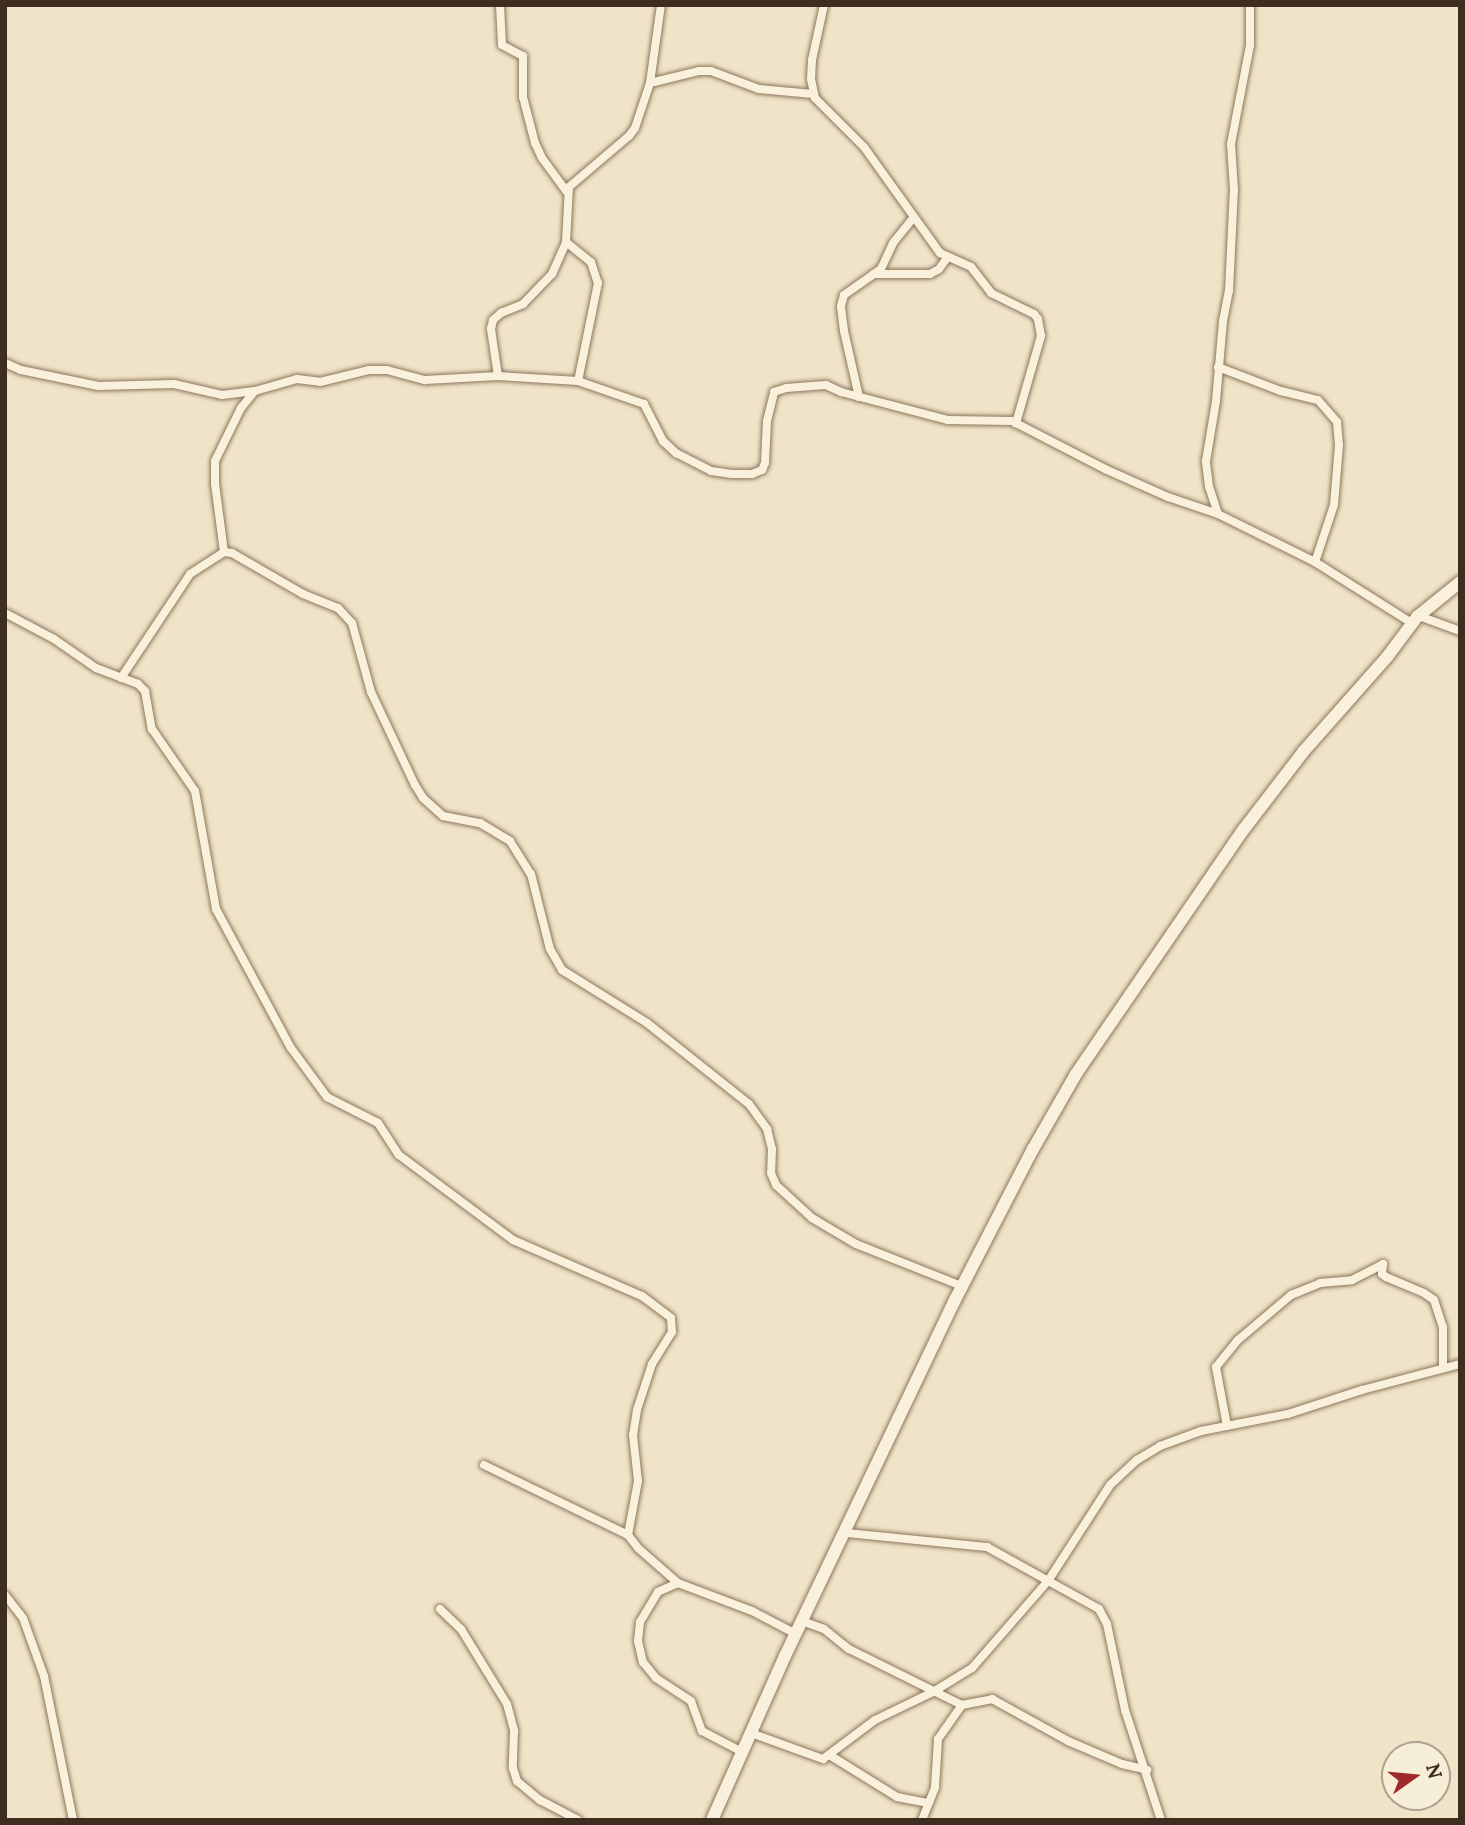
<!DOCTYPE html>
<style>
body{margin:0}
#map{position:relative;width:1465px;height:1825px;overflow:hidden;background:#f0e4c8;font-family:Lora,serif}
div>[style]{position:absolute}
.roads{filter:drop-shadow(0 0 2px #8d765c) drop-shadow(0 0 2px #8d765c)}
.street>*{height:8px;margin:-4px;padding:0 4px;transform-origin:4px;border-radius:4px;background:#faf1dc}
.secondary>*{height:12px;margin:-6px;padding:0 6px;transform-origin:6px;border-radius:6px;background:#faf1dc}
span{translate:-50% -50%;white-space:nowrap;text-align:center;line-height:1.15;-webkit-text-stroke:5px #f7eed8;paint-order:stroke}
.frame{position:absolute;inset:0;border:7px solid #3d2e20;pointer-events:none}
.north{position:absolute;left:1381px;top:1741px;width:70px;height:70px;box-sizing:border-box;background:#f7eed8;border:2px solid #ada18e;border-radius:50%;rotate:75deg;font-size:19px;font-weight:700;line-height:28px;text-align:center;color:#3d2e20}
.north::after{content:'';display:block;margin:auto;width:24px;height:32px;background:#9e2a2b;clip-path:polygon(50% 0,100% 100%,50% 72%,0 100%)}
</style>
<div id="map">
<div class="roads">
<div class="street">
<div style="left:500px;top:5px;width:40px;rotate:87.1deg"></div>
<div style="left:502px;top:45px;width:24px;rotate:28deg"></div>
<div style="left:523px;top:56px;width:41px;rotate:90deg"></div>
<div style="left:523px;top:97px;width:48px;rotate:75.4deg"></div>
<div style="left:535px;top:143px;width:17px;rotate:65deg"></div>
<div style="left:542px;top:158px;width:42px;rotate:53.7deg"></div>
<div style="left:824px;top:5px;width:56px;rotate:102.3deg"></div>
<div style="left:812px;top:60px;width:19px;rotate:93deg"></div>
<div style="left:811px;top:79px;width:19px;rotate:78deg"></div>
<div style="left:815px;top:98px;width:69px;rotate:45deg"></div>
<div style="left:864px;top:147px;width:130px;rotate:54.4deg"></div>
<div style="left:940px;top:253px;width:34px;rotate:24deg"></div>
<div style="left:971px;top:267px;width:33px;rotate:52deg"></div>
<div style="left:991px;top:293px;width:48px;rotate:26deg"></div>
<div style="left:1034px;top:314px;width:6px;rotate:51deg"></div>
<div style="left:1038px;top:319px;width:17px;rotate:80deg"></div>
<div style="left:1041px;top:336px;width:91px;rotate:106deg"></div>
<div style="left:650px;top:83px;width:50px;rotate:-13.8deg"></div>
<div style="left:699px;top:71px;width:12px"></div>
<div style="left:711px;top:71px;width:51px;rotate:20.6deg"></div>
<div style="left:759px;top:89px;width:54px;rotate:5.3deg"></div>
<div style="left:566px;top:242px;width:32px;rotate:39deg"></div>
<div style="left:591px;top:262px;width:22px;rotate:72deg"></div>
<div style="left:598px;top:283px;width:100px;rotate:101.5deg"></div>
<div style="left:874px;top:274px;width:56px"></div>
<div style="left:930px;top:274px;width:10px;rotate:-29deg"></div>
<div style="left:939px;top:269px;width:14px;rotate:-54deg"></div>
<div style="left:5px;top:363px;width:17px;rotate:24deg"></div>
<div style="left:21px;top:370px;width:79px;rotate:11.7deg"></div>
<div style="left:98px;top:386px;width:76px;rotate:-1.5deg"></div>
<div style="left:174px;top:384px;width:49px;rotate:12.9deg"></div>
<div style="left:222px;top:395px;width:33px;rotate:-7deg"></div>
<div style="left:255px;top:391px;width:44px;rotate:-15.9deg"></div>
<div style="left:297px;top:379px;width:23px;rotate:7deg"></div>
<div style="left:320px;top:382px;width:50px;rotate:-13.8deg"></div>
<div style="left:369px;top:370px;width:18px"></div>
<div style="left:387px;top:370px;width:39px;rotate:15deg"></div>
<div style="left:425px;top:380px;width:73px;rotate:-3.1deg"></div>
<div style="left:498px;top:376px;width:80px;rotate:3.6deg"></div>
<div style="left:578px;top:381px;width:70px;rotate:19.2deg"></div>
<div style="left:644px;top:404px;width:42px;rotate:62.8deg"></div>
<div style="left:663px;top:441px;width:18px;rotate:43deg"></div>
<div style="left:676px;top:453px;width:39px;rotate:27deg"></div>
<div style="left:711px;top:471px;width:21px;rotate:8deg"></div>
<div style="left:732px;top:474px;width:20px"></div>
<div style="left:752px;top:474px;width:11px;rotate:-22deg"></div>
<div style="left:762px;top:470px;width:8px;rotate:-67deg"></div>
<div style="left:765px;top:463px;width:42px;rotate:-87.3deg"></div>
<div style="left:767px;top:421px;width:30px;rotate:-76deg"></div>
<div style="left:774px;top:392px;width:13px;rotate:-18deg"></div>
<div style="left:786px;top:388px;width:40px;rotate:-4.3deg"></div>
<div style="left:826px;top:385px;width:17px;rotate:25deg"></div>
<div style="left:841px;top:392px;width:111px;rotate:14.7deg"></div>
<div style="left:948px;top:420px;width:64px;rotate:0.9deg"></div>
<div style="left:1012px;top:421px;width:105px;rotate:27.3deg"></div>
<div style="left:1105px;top:469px;width:69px;rotate:24deg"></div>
<div style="left:1168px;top:497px;width:53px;rotate:18.8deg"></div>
<div style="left:1218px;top:514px;width:108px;rotate:26.3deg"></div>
<div style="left:1315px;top:562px;width:115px;rotate:32.2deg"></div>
<div style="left:1218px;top:367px;width:67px;rotate:20.9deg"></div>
<div style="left:1281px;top:391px;width:38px;rotate:14deg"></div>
<div style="left:1318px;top:400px;width:29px;rotate:49deg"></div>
<div style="left:1337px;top:422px;width:23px;rotate:85deg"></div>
<div style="left:1339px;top:445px;width:60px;rotate:94.8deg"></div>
<div style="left:1334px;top:505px;width:60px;rotate:108.4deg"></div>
<div style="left:498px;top:376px;width:48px;rotate:-98.5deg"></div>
<div style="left:491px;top:329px;width:9px;rotate:-77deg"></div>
<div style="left:493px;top:320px;width:11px;rotate:-41deg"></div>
<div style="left:501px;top:313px;width:24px;rotate:-22deg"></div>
<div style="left:523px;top:304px;width:42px;rotate:-46deg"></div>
<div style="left:552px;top:274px;width:35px;rotate:-66deg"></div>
<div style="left:566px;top:242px;width:55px;rotate:-86.9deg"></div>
<div style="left:569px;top:187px;width:79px;rotate:-40.4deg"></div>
<div style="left:629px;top:136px;width:10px;rotate:-53deg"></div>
<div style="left:635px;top:128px;width:47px;rotate:-71.6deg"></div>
<div style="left:650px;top:83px;width:79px;rotate:-82deg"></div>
<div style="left:859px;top:397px;width:68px;rotate:-102.8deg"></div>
<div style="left:844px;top:331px;width:25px;rotate:-97deg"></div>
<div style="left:841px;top:306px;width:11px;rotate:-75deg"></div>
<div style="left:844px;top:295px;width:45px;rotate:-35.1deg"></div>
<div style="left:881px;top:269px;width:29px;rotate:-65deg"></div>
<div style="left:893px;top:243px;width:33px;rotate:-51deg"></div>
<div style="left:1218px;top:514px;width:28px;rotate:-108deg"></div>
<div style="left:1209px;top:487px;width:26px;rotate:-97deg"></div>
<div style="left:1206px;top:461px;width:61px;rotate:-80.5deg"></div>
<div style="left:1216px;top:401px;width:80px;rotate:-85deg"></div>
<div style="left:1223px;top:321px;width:31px;rotate:-79deg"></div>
<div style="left:1229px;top:291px;width:101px;rotate:-87.2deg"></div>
<div style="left:1234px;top:190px;width:46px;rotate:-93.7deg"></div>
<div style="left:1231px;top:144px;width:101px;rotate:-79.1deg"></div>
<div style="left:1250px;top:45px;width:40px;rotate:-90deg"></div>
<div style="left:224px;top:552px;width:69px;rotate:-97.5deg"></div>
<div style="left:215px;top:484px;width:23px;rotate:-90deg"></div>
<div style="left:215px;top:461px;width:59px;rotate:-63.9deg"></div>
<div style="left:241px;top:408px;width:22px;rotate:-51deg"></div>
<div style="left:5px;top:613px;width:55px;rotate:28deg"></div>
<div style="left:54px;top:639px;width:51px;rotate:34.6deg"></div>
<div style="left:96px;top:668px;width:45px;rotate:20.9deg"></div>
<div style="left:138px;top:684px;width:10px;rotate:45deg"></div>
<div style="left:145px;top:691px;width:39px;rotate:80deg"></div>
<div style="left:152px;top:729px;width:75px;rotate:55.3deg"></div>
<div style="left:195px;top:791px;width:120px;rotate:79.9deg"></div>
<div style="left:216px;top:909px;width:158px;rotate:61.7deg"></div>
<div style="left:291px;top:1048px;width:61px;rotate:53.7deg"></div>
<div style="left:327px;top:1097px;width:57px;rotate:27deg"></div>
<div style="left:378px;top:1123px;width:38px;rotate:57deg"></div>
<div style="left:399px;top:1155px;width:142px;rotate:36.7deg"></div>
<div style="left:513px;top:1240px;width:141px;rotate:23.5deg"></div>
<div style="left:642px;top:1296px;width:36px;rotate:37deg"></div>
<div style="left:671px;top:1318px;width:14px;rotate:86deg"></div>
<div style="left:672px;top:1332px;width:38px;rotate:122deg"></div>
<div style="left:652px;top:1364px;width:48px;rotate:108.1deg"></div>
<div style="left:637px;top:1410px;width:25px;rotate:99deg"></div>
<div style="left:633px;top:1435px;width:46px;rotate:83.8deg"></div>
<div style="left:638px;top:1481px;width:55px;rotate:100.5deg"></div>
<div style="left:628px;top:1535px;width:16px;rotate:52deg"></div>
<div style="left:638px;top:1548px;width:53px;rotate:41.2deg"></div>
<div style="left:678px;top:1583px;width:79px;rotate:20.7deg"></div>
<div style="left:752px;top:1611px;width:50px;rotate:27.6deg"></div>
<div style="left:1419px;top:616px;width:44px;rotate:20.1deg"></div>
<div style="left:121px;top:678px;width:125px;rotate:-56.4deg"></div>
<div style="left:190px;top:574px;width:40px;rotate:-32.9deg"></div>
<div style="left:224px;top:552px;width:8px;rotate:7deg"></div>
<div style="left:232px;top:553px;width:82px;rotate:30deg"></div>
<div style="left:303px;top:594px;width:38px;rotate:22deg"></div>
<div style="left:338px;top:608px;width:21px;rotate:47deg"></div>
<div style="left:352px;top:623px;width:72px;rotate:74.6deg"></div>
<div style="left:371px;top:692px;width:103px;rotate:64.7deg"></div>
<div style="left:415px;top:785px;width:15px;rotate:58deg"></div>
<div style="left:423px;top:798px;width:27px;rotate:42deg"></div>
<div style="left:443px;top:816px;width:38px;rotate:11deg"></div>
<div style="left:480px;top:823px;width:35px;rotate:31deg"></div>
<div style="left:510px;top:841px;width:39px;rotate:58deg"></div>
<div style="left:531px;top:874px;width:77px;rotate:75.8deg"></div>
<div style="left:550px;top:949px;width:24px;rotate:60deg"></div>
<div style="left:562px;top:970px;width:100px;rotate:31.9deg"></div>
<div style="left:647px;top:1023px;width:130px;rotate:38.5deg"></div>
<div style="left:749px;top:1104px;width:31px;rotate:54deg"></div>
<div style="left:767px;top:1129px;width:21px;rotate:76deg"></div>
<div style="left:772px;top:1149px;width:24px;rotate:92deg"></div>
<div style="left:771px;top:1173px;width:13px;rotate:67deg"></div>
<div style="left:776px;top:1185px;width:49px;rotate:42.5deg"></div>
<div style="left:812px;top:1218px;width:51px;rotate:30.6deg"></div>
<div style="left:856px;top:1244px;width:116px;rotate:21.7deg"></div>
<div style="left:1227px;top:1426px;width:60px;rotate:-100.6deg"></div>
<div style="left:1216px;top:1367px;width:35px;rotate:-51deg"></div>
<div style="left:1238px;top:1340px;width:70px;rotate:-40.3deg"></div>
<div style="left:1291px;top:1295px;width:31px;rotate:-22deg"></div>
<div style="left:1320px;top:1283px;width:32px;rotate:-5deg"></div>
<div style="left:1352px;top:1280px;width:35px;rotate:-27deg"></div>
<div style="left:1383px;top:1264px;width:10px;rotate:96deg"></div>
<div style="left:1382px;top:1274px;width:5px;rotate:37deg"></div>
<div style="left:1386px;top:1277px;width:41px;rotate:22.8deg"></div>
<div style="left:1424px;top:1293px;width:12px;rotate:35deg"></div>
<div style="left:1434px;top:1300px;width:28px;rotate:72deg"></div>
<div style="left:1443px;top:1327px;width:41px;rotate:90deg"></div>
<div style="left:484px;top:1465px;width:160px;rotate:25.9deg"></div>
<div style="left:846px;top:1533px;width:142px;rotate:5.7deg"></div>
<div style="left:987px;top:1547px;width:128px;rotate:29deg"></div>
<div style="left:1099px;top:1609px;width:17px;rotate:62deg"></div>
<div style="left:1107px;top:1624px;width:88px;rotate:78.2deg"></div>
<div style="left:1125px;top:1710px;width:116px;rotate:71.9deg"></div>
<div style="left:678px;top:1583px;width:22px;rotate:156deg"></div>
<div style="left:658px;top:1592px;width:35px;rotate:121deg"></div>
<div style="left:640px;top:1622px;width:19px;rotate:96deg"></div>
<div style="left:638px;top:1641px;width:22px;rotate:77deg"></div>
<div style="left:643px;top:1662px;width:21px;rotate:51deg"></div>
<div style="left:656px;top:1678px;width:42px;rotate:33.3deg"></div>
<div style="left:691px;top:1701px;width:32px;rotate:70deg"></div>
<div style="left:702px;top:1731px;width:47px;rotate:27.6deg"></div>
<div style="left:5px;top:1595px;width:29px;rotate:52deg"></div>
<div style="left:23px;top:1618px;width:62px;rotate:70.1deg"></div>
<div style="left:44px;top:1676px;width:147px;rotate:78.6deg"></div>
<div style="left:440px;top:1609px;width:29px;rotate:44deg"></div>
<div style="left:461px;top:1629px;width:88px;rotate:58.5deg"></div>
<div style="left:507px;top:1704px;width:28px;rotate:75deg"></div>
<div style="left:514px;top:1731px;width:37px;rotate:92deg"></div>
<div style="left:513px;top:1768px;width:14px;rotate:73deg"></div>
<div style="left:517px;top:1781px;width:30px;rotate:40deg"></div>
<div style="left:540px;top:1800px;width:43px;rotate:27.8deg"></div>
<div style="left:802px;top:1621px;width:23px;rotate:20deg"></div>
<div style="left:824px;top:1629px;width:32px;rotate:39deg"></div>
<div style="left:849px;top:1649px;width:126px;rotate:26.4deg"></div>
<div style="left:962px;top:1705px;width:31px;rotate:-11deg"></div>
<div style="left:992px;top:1699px;width:87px;rotate:28.9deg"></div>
<div style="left:1068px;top:1741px;width:59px;rotate:23.1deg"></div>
<div style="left:1122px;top:1764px;width:26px;rotate:13deg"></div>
<div style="left:751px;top:1733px;width:77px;rotate:19.9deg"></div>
<div style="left:823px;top:1759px;width:65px;rotate:-36.9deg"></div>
<div style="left:875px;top:1720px;width:64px;rotate:-25.8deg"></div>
<div style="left:933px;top:1692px;width:46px;rotate:-31.6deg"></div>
<div style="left:972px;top:1668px;width:116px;rotate:-48.9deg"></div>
<div style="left:1048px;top:1581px;width:114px;rotate:-57.1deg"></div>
<div style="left:1110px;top:1485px;width:37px;rotate:-43deg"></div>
<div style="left:1137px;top:1460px;width:27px;rotate:-31deg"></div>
<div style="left:1160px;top:1446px;width:44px;rotate:-20.1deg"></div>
<div style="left:1201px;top:1431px;width:89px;rotate:-11.1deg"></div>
<div style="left:1288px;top:1414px;width:78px;rotate:-18deg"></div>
<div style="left:1362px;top:1390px;width:101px;rotate:-14.9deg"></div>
<div style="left:831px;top:1756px;width:78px;rotate:31.8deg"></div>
<div style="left:897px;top:1797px;width:32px;rotate:11deg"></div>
<div style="left:922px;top:1820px;width:35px;rotate:-68deg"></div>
<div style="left:935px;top:1787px;width:48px;rotate:-86.4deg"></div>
<div style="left:938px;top:1739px;width:42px;rotate:-54.8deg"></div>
</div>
<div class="secondary">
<div style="left:712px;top:1820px;width:180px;rotate:-66deg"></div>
<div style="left:785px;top:1656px;width:395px;rotate:-64.5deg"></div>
<div style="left:955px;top:1300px;width:170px;rotate:-62.7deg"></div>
<div style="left:1033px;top:1149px;width:86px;rotate:-60.2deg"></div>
<div style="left:1076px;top:1074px;width:297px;rotate:-55.6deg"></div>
<div style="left:1244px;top:829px;width:97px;rotate:-52.5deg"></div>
<div style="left:1303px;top:752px;width:127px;rotate:-48.5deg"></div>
<div style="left:1387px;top:657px;width:50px;rotate:-53.1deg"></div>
<div style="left:1417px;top:617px;width:55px;rotate:-39.1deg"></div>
</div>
</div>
<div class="frame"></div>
<div class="north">N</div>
</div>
